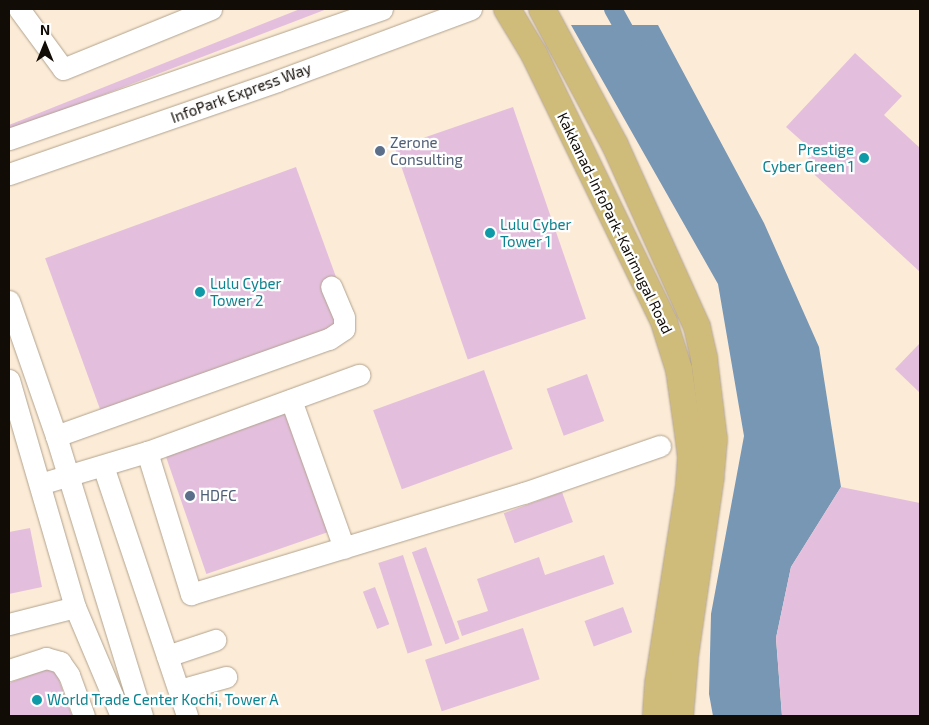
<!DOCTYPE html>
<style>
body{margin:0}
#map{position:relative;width:929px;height:725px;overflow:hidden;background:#fcecd7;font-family:"Exo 2",sans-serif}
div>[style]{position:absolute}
.water>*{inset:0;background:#7797b5}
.canal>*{height:18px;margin:-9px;padding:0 9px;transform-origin:9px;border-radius:9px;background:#7797b5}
.building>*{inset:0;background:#e3bfdd;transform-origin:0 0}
.roads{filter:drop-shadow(0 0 1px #b1a28e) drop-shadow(0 0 1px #b1a28e)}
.minor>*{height:21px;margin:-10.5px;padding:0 10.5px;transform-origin:10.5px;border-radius:10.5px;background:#fff}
.major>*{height:26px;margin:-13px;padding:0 13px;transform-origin:13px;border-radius:13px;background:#d0bc7a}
.dots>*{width:14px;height:14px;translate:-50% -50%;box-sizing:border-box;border:2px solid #fff;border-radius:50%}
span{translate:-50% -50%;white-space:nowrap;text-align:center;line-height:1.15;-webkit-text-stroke:4.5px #fff;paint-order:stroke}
.street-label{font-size:15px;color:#110c06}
.service-label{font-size:15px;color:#4e5e75}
.left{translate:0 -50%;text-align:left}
.culture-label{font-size:15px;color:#0d838f}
.right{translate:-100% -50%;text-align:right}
.frame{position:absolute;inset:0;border:10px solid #110c06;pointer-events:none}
.north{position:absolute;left:20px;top:20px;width:50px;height:50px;-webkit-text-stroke:4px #fff;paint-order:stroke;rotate:0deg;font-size:14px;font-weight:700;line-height:20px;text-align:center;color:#110c06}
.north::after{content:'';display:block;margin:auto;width:18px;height:22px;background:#110c06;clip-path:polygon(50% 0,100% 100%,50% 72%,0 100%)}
</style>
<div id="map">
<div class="water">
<div style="clip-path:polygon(571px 25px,658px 25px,764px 223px,819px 347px,841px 487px,791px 567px,776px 638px,782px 716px,713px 716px,709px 694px,711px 614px,744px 436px,718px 284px)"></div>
</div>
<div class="canal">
<div style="left:613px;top:9px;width:41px;rotate:60.9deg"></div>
</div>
<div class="building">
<div style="clip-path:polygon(300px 9px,327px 9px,9px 131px,9px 125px)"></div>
<div style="clip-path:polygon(855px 53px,902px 96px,884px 115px,920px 148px,920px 272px,803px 164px,814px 152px,786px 127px)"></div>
<div style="left:513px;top:107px;width:224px;height:125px;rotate:71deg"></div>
<div style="left:296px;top:167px;width:171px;height:267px;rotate:70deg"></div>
<div style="clip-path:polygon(920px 343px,920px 393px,895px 369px)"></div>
<div style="left:484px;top:370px;width:84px;height:118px;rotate:70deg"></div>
<div style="left:587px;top:374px;width:50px;height:43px;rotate:70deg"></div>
<div style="left:287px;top:412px;width:127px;height:129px;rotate:71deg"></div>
<div style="clip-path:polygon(841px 487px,920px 503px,920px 716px,782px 716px,776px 638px,791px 567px)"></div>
<div style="left:562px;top:492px;width:32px;height:62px;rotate:70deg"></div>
<div style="clip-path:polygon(30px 528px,42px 587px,9px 594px,9px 532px)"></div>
<div style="left:426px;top:547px;width:98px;height:15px;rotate:70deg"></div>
<div style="left:403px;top:555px;width:95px;height:26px;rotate:72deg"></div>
<div style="clip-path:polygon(604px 555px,614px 584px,462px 636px,457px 621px,488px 611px,477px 579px,539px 557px,545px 575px)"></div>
<div style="left:375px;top:587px;width:40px;height:13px;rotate:69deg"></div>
<div style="left:623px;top:607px;width:27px;height:41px;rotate:70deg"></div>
<div style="left:523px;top:628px;width:54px;height:103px;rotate:72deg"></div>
<div style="clip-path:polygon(54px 666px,72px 716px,9px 716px,9px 683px)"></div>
</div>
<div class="roads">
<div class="minor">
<div style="left:19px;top:9px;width:74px;rotate:53.7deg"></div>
<div style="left:63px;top:69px;width:160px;rotate:-22.1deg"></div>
<div style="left:9px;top:139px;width:395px;rotate:-19.2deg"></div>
<div style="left:9px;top:174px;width:284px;rotate:-19.1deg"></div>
<div style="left:277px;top:81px;width:207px;rotate:-20.4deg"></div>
<div style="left:9px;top:301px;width:143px;rotate:70.8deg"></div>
<div style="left:56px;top:436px;width:293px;rotate:72.9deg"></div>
<div style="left:9px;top:380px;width:236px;rotate:73.8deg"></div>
<div style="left:75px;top:607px;width:118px;rotate:67.1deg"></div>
<div style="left:291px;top:400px;width:157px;rotate:70.3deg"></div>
<div style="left:56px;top:436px;width:290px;rotate:-19.6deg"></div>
<div style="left:329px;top:339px;width:18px;rotate:-34deg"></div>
<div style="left:344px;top:329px;width:12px;rotate:-90deg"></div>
<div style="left:344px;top:317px;width:33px;rotate:-113deg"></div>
<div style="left:147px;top:452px;width:226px;rotate:-20deg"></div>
<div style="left:103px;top:466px;width:264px;rotate:71.4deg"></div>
<div style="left:40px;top:484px;width:112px;rotate:-16.7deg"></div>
<div style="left:147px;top:452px;width:149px;rotate:72.8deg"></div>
<div style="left:191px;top:594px;width:348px;rotate:-16.9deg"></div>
<div style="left:524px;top:493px;width:144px;rotate:-19.1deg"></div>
<div style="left:9px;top:624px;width:68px;rotate:-14.4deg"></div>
<div style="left:167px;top:656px;width:51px;rotate:-18.4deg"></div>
<div style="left:9px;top:670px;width:39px;rotate:-18deg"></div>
<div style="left:46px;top:658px;width:15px;rotate:16deg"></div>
<div style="left:60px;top:662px;width:16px;rotate:55deg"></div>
<div style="left:69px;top:675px;width:44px;rotate:69.9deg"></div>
<div style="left:179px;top:690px;width:49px;rotate:-15.5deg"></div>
</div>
<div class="major">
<div style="left:507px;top:9px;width:52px;rotate:59deg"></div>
<div style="left:534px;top:54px;width:298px;rotate:64.1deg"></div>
<div style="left:664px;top:322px;width:50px;rotate:72.6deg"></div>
<div style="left:679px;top:370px;width:64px;rotate:81.9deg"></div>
<div style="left:688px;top:433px;width:24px;rotate:83deg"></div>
<div style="left:691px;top:457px;width:29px;rotate:94deg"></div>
<div style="left:689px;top:486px;width:200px;rotate:98.9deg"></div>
<div style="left:658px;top:684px;width:32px;rotate:94deg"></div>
<div style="left:542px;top:9px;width:154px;rotate:61.8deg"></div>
<div style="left:615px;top:145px;width:200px;rotate:65.7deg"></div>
<div style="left:697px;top:327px;width:32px;rotate:77deg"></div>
<div style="left:704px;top:358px;width:82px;rotate:83deg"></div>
<div style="left:714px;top:439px;width:37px;rotate:95deg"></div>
<div style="left:711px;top:476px;width:183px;rotate:98.2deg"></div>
<div style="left:685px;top:657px;width:59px;rotate:94.8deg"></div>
</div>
</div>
<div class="dots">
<div style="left:380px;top:151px;background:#5c6f8a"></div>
<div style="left:864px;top:158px;background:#0f9aa8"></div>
<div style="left:490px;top:233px;background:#0f9aa8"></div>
<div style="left:200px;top:292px;background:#0f9aa8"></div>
<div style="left:190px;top:496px;background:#5c6f8a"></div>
<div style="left:37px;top:700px;background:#0f9aa8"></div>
</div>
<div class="street-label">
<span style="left:241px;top:93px;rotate:-20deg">InfoPark Express Way</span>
<span style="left:615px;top:223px;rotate:64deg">Kakkanad-InfoPark-Karimugal Road</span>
</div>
<div class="service-label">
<span class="left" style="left:390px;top:151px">Zerone<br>Consulting</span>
<span class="left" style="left:200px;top:496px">HDFC</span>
</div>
<div class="culture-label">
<span class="right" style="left:854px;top:158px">Prestige<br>Cyber Green 1</span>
<span class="left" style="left:500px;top:233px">Lulu Cyber<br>Tower 1</span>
<span class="left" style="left:210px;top:292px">Lulu Cyber<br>Tower 2</span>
<span class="left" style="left:47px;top:700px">World Trade Center Kochi, Tower A</span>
</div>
<div class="frame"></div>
<div class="north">N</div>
</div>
